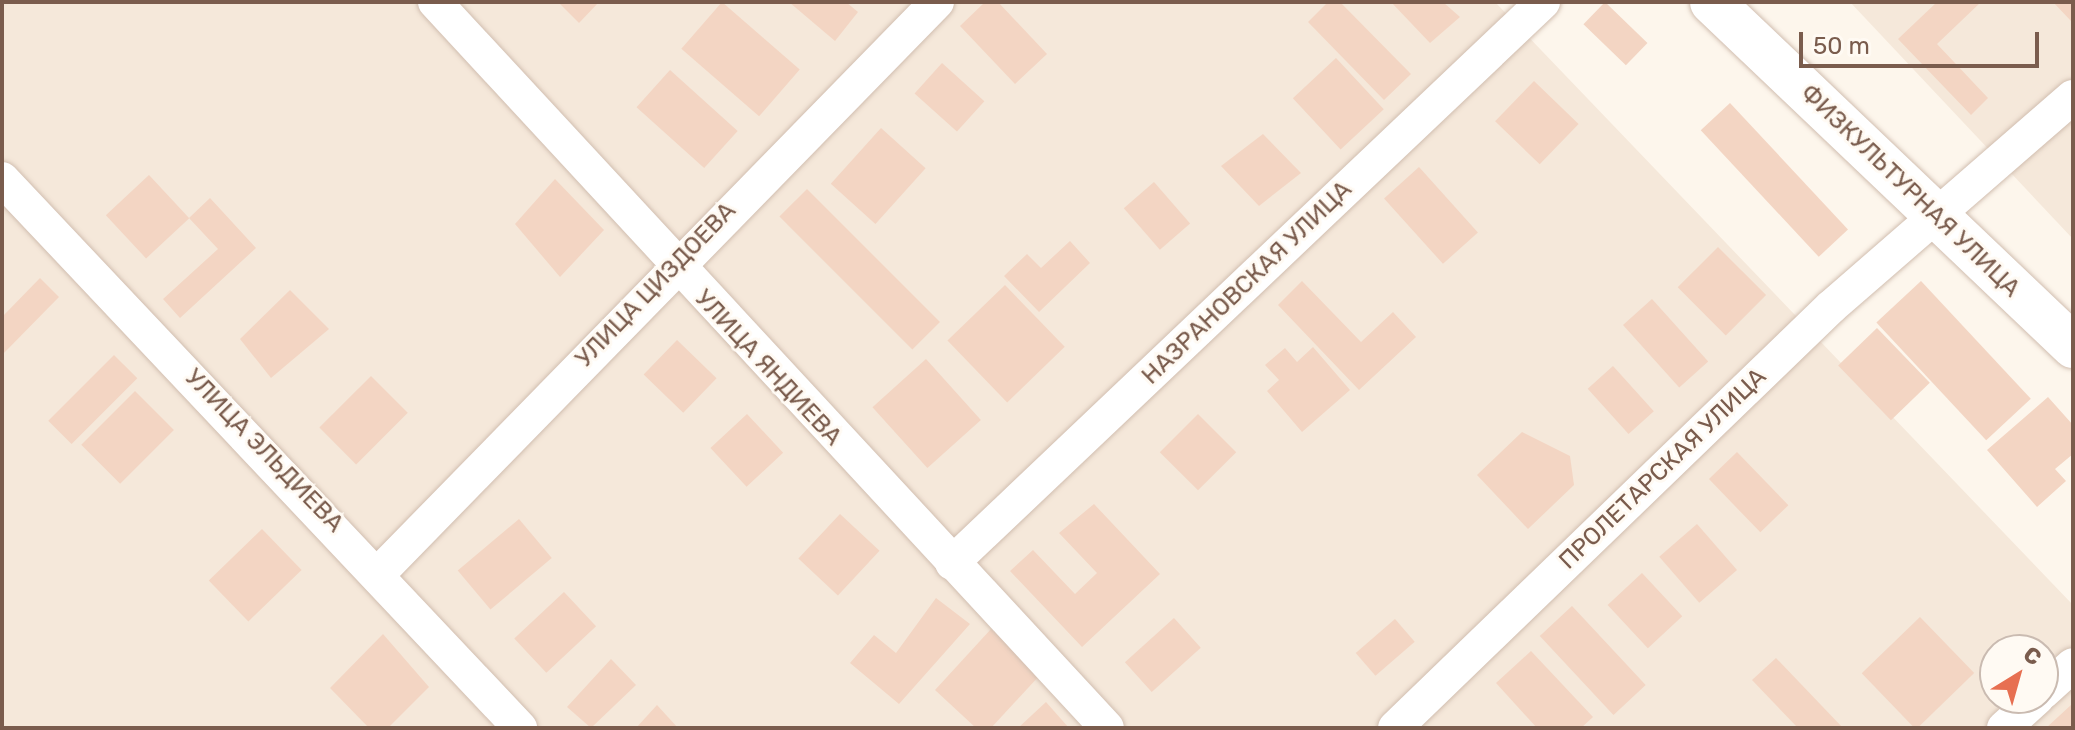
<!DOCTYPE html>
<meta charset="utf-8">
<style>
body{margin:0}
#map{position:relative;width:2075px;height:730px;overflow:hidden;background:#fdf6ec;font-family:Rubik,sans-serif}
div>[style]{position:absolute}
.residential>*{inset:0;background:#f5e8da}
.building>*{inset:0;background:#f3d5c3;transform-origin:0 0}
.roads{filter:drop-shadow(0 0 2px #d1beb0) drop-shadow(0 0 2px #d1beb0)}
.street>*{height:34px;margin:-17px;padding:0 17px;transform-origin:17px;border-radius:17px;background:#fff}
.secondary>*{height:44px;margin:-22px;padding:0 22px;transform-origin:22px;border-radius:22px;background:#fff}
span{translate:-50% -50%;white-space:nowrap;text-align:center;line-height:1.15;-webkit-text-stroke:6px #fffaf3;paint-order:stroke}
.street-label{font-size:24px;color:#7a5c4d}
.frame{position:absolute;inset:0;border:4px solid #7a5c4d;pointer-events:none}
.north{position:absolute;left:1979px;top:634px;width:80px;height:80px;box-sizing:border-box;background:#fffaf3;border:2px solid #cabbb1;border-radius:50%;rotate:37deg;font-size:22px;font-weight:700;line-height:32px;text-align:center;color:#7a5c4d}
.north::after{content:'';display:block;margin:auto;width:28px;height:36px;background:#e76f51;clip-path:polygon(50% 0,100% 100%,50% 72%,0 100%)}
.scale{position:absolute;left:1799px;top:32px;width:240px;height:36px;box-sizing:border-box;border:4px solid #7a5c4d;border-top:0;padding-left:10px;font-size:24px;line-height:28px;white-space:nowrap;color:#7a5c4d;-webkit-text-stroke:6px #fffaf3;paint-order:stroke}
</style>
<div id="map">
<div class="residential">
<div style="clip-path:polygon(evenodd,2px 2px,1495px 2px,2073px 605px,2073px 728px,2px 728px,2px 2px,1995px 650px,2043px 650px,2043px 698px,1995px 698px,1995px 650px)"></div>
<div style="clip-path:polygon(1850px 2px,2073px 2px,2073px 239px)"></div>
</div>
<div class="building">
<div style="clip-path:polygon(558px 2px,599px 2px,579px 23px)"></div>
<div style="left:722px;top:2px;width:103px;height:62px;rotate:41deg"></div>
<div style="clip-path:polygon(789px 2px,846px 2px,858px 12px,835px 41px)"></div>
<div style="clip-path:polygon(985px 2px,998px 2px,1047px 54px,1015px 84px,960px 26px)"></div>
<div style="clip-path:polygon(1328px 2px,1340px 2px,1411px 74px,1384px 100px,1308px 22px)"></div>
<div style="clip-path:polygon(1391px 2px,1443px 2px,1460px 17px,1430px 43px)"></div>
<div style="left:1605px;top:2px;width:59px;height:31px;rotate:44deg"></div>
<div style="clip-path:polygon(1937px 2px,1981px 2px,1937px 44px,1988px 98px,1971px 115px,1898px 39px)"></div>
<div style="clip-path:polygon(2053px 2px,2073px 2px,2073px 19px,2071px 21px)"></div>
<div style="left:1336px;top:58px;width:70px;height:59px;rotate:47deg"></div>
<div style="left:942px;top:63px;width:57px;height:41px;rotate:42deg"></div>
<div style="left:670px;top:70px;width:91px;height:50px;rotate:42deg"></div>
<div style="left:1534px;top:81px;width:62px;height:56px;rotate:44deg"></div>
<div style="left:1730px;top:103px;width:173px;height:40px;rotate:47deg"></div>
<div style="left:881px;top:128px;width:60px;height:75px;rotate:42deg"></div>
<div style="clip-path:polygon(1263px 134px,1301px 173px,1259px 206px,1221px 166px)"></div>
<div style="left:1419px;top:167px;width:88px;height:47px;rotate:48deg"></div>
<div style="left:149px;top:175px;width:59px;height:59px;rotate:47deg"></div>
<div style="clip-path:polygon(555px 179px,604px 230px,560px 277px,515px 224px)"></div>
<div style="left:1154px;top:182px;width:55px;height:40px;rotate:49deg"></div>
<div style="left:807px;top:189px;width:188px;height:39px;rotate:45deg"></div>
<div style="clip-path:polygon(210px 198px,256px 248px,180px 318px,163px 299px,218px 249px,189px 218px)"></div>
<div style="clip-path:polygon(1070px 241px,1090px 263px,1039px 312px,1004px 276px,1027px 254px,1041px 268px)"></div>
<div style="left:1718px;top:247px;width:68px;height:57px;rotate:45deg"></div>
<div style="clip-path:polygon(40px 278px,59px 297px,2px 355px,2px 317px)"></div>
<div style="clip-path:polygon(1302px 281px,1361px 342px,1393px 312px,1416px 337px,1359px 390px,1278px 305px)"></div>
<div style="left:1921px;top:281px;width:161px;height:61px;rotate:47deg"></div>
<div style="left:1005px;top:285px;width:86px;height:80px;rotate:46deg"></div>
<div style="clip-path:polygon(290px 290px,329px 329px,271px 378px,240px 339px)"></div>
<div style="left:1652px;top:299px;width:84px;height:39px;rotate:48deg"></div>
<div style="left:1877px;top:328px;width:76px;height:54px;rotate:46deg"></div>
<div style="left:677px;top:340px;width:55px;height:48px;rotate:44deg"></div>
<div style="clip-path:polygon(1313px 347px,1350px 390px,1302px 432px,1267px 391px,1279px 380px,1265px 365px,1285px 348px,1297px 362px)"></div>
<div style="left:114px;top:355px;width:33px;height:93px;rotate:45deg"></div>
<div style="left:926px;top:359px;width:82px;height:72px;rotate:48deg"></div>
<div style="left:1613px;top:366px;width:61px;height:34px;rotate:48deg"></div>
<div style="left:371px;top:376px;width:52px;height:73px;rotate:45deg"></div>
<div style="left:135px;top:391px;width:55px;height:76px;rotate:45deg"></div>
<div style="clip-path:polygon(2048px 397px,2073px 425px,2073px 454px,2055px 469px,2066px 481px,2037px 507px,1987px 450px)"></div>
<div style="left:747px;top:414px;width:53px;height:50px;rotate:47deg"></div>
<div style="left:1198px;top:414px;width:54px;height:54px;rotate:45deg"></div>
<div style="clip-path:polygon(1522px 432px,1570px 456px,1574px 485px,1528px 529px,1477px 475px)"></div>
<div style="left:1737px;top:452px;width:74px;height:39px;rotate:46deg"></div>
<div style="clip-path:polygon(1094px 504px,1160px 574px,1082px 647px,1010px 571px,1033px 550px,1075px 594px,1097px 573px,1059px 533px)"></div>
<div style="left:840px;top:514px;width:54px;height:61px;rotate:43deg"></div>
<div style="left:519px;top:519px;width:51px;height:80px;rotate:50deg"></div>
<div style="left:1697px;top:524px;width:61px;height:50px;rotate:49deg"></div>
<div style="left:262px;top:529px;width:57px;height:74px;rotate:46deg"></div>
<div style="left:1642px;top:573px;width:59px;height:47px;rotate:47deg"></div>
<div style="left:564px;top:592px;width:47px;height:68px;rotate:47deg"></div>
<div style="clip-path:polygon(936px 598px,970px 624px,899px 704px,850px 663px,874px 635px,896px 653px)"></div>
<div style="left:1572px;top:606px;width:108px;height:44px;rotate:47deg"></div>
<div style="left:1920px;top:617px;width:78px;height:81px;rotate:46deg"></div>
<div style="left:1174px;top:618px;width:40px;height:66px;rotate:48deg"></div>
<div style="left:1395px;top:619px;width:30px;height:52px;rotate:49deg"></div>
<div style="clip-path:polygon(991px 629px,1040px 675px,991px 728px,976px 728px,935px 690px)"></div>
<div style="clip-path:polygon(383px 634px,429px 687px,388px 728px,369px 728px,330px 688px)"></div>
<div style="clip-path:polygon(1531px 651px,1593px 717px,1581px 728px,1537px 728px,1496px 683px)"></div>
<div style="clip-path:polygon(1776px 658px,1843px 728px,1798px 728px,1752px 680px)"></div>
<div style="clip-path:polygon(611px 659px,636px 685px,591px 728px,567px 707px)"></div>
<div style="clip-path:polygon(1046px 702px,1069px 728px,1018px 728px)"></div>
<div style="clip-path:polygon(657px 705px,678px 728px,636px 728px)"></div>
<div style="clip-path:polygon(2071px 705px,2073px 728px,2046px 728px)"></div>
</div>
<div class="roads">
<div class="street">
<div style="left:435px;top:2px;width:989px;rotate:47.21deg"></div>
<div style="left:2px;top:179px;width:755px;rotate:46.66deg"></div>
<div style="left:952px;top:563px;width:815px;rotate:-43.51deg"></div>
<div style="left:380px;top:572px;width:797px;rotate:-45.66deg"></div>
<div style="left:2043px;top:692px;width:40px;rotate:-42deg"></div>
<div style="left:1395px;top:728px;width:606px;rotate:-44deg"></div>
<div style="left:1831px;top:307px;width:320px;rotate:-41deg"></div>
<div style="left:2004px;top:728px;width:45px;rotate:-42.3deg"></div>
</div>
<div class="secondary">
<div style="left:1712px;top:2px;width:499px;rotate:43.6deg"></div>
</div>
</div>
<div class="street-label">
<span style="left:1910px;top:191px;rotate:44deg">ФИЗКУЛЬТУРНАЯ УЛИЦА</span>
<span style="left:1247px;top:283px;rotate:-44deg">НАЗРАНОВСКАЯ УЛИЦА</span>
<span style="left:656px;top:285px;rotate:-46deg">УЛИЦА ЦИЗДОЕВА</span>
<span style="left:768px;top:368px;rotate:47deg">УЛИЦА ЯНДИЕВА</span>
<span style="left:264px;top:451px;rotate:46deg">УЛИЦА ЭЛЬДИЕВА</span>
<span style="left:1663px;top:469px;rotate:-44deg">ПРОЛЕТАРСКАЯ УЛИЦА</span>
</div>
<div class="frame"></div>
<div class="north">С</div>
<div class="scale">50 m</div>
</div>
